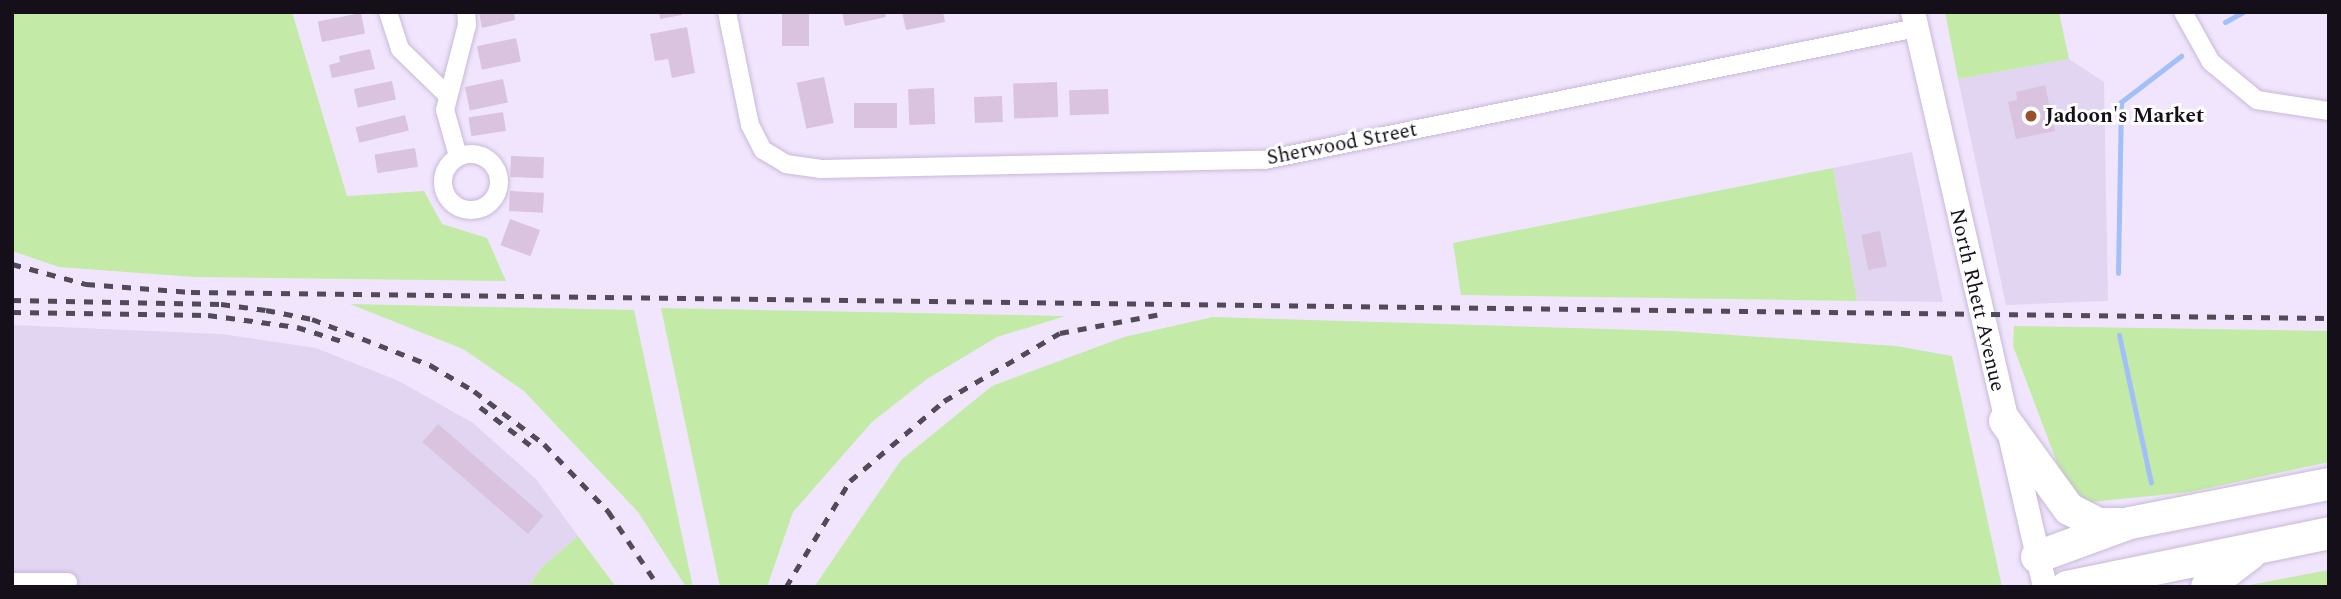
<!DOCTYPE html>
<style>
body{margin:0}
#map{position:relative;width:2341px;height:599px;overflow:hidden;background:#f1e5fe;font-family:Spectral,serif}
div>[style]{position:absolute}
.built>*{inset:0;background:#e2d5f2}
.green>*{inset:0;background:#c3eba7}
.stream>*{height:5px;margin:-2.5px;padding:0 2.5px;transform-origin:2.5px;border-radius:2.5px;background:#a3bff8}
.building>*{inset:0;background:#dac3de;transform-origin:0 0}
.roads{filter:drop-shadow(0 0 2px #c7bad7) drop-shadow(0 0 2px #c7bad7)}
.minor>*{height:18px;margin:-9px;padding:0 9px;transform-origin:9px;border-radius:9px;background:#fff}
.minor>.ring{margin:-9px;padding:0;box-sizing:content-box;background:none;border:18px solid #fff;border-radius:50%}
.secondary>*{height:24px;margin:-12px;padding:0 12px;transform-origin:12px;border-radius:12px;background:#fff}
.motorway>*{height:32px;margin:-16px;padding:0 16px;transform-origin:16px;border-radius:16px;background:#fff}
.rail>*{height:5px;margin-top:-2.5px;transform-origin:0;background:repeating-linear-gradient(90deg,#514a58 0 9px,transparent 0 18px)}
.dots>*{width:19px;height:19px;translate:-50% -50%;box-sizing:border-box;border:4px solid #fff;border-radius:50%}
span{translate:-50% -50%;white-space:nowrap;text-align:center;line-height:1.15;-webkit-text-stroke:6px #fff;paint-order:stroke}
.poi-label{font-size:21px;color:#140f19;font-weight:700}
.left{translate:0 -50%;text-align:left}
.street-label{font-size:21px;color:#140f19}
.frame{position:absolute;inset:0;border:14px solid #140f19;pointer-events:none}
</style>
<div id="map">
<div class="built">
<div style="clip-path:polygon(2069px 59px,2104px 82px,2108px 301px,2006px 305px,1958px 79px)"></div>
<div style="clip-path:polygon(1912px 152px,1943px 302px,1857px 301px,1833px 168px)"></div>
<div style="clip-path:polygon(12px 325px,222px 334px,316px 348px,399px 381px,473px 423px,536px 479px,578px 536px,542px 567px,528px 587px,12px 587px)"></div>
</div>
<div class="green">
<div style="clip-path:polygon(12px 12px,292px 12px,347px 196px,424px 191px,442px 224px,487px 238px,506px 281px,194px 277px,59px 267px,12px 251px)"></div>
<div style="clip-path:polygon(1945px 12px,2059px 12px,2069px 59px,1958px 79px)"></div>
<div style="clip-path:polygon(1833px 168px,1857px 301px,1461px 295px,1453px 243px)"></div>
<div style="clip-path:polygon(350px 304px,634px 310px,693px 587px,686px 587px,638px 512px,524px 391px,463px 349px)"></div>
<div style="clip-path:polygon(661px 308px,1066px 316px,997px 337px,927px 379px,872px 422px,793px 512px,767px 587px,720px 587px)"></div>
<div style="clip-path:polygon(1213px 317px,1673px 331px,1896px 346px,1952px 356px,2002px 587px,814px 587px,901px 460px,992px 386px,1124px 337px)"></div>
<div style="clip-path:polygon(2014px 326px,2329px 331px,2329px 462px,2190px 492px,2091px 502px,2067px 489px,2013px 346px)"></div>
<div style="clip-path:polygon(578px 536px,616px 587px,528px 587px,542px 567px)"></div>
<div style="clip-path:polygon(2329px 570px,2329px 587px,2239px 587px)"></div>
</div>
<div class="stream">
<div style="left:2225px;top:22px;width:21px;rotate:-29deg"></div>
<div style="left:2118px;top:273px;width:171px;rotate:-89deg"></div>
<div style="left:2121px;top:102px;width:76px;rotate:-37.5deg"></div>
<div style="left:2119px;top:335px;width:151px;rotate:77.8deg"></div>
</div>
<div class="building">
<div style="clip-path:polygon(479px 12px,514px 12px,515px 20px,482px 28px)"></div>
<div style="clip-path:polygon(659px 12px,682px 12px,682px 15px,660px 19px)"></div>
<div style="left:782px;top:12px;width:27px;height:34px"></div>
<div style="clip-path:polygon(842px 12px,885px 12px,886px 17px,845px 26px)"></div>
<div style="clip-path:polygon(902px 12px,943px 12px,945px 22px,906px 30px)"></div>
<div style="left:361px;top:13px;width:21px;height:44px;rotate:79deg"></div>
<div style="clip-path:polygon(687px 27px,695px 73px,672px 78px,668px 59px,655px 61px,650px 34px)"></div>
<div style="left:516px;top:38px;width:24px;height:40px;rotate:78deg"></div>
<div style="clip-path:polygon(370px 49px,375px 69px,332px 78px,329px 65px,340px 62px,339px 56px)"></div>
<div style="left:824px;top:77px;width:47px;height:28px;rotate:78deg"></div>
<div style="left:503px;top:79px;width:24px;height:39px;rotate:78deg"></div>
<div style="left:392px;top:81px;width:19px;height:39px;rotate:78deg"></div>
<div style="left:1057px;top:82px;width:35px;height:44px;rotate:88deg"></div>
<div style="clip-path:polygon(2045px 85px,2055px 131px,2016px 139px,2008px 102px,2017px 100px,2016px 92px)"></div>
<div style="left:934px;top:88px;width:36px;height:26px;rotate:88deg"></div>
<div style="left:1108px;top:89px;width:25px;height:39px;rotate:88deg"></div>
<div style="left:1002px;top:96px;width:26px;height:28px;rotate:88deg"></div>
<div style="left:897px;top:103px;width:25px;height:43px;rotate:90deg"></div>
<div style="left:503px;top:112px;width:19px;height:35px;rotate:81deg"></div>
<div style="left:405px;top:115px;width:16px;height:51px;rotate:76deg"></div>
<div style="left:415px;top:148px;width:19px;height:41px;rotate:81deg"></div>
<div style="left:511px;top:156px;width:33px;height:21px;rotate:2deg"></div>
<div style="left:510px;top:191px;width:34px;height:20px;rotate:3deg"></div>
<div style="left:510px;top:219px;width:32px;height:28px;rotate:20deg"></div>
<div style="left:1880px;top:231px;width:36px;height:19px;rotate:79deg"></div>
<div style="left:438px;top:424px;width:140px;height:24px;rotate:41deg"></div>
</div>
<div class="roads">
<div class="minor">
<div style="left:388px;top:12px;width:39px;rotate:72deg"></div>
<div style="left:400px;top:49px;width:66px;rotate:44.4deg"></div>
<div style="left:727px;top:12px;width:115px;rotate:78.5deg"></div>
<div style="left:750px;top:125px;width:28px;rotate:63deg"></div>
<div style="left:763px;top:150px;width:27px;rotate:31deg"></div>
<div style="left:786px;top:164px;width:34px;rotate:8deg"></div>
<div style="left:820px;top:169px;width:445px;rotate:-1.2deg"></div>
<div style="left:1265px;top:160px;width:664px;rotate:-11.46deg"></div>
<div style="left:2183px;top:12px;width:57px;rotate:60.8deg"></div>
<div style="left:2211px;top:62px;width:60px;rotate:39.6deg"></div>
<div style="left:2257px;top:100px;width:73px;rotate:8.7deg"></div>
<div class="ring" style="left:443px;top:154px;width:38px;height:38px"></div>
<div style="left:458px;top:156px;width:48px;rotate:-105.8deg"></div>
<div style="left:445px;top:110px;width:88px;rotate:-75.5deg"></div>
<div style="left:467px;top:25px;width:13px;rotate:-94deg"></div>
<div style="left:12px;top:582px;width:56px"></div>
</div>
<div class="secondary">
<div style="left:1913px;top:12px;width:590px;rotate:77.07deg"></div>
</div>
<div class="motorway">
<div style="left:2005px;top:421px;width:109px;rotate:54deg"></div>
<div style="left:2069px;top:509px;width:34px;rotate:27deg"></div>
<div style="left:2099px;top:524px;width:23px"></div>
<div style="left:2037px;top:557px;width:99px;rotate:-20.1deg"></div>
<div style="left:2130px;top:523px;width:203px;rotate:-11.1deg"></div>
<div style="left:2067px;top:587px;width:268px;rotate:-11.6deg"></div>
<div style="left:2207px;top:587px;width:54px;rotate:-37.5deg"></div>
</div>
</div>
<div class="rail">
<div style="left:12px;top:264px;width:77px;rotate:15.1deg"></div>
<div style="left:86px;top:284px;width:105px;rotate:4.4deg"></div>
<div style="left:191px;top:292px;width:2138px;rotate:0.7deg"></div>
<div style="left:12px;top:300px;width:209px;rotate:1.1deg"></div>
<div style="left:221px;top:304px;width:45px;rotate:7.6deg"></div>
<div style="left:266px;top:310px;width:47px;rotate:11.1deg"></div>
<div style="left:312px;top:319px;width:127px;rotate:21.3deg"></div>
<div style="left:430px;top:365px;width:51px;rotate:30.6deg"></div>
<div style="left:474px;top:391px;width:88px;rotate:37.1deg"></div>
<div style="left:544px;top:444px;width:93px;rotate:46.3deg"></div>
<div style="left:608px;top:511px;width:92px;rotate:56.1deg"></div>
<div style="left:12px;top:312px;width:196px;rotate:0.9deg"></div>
<div style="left:208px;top:315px;width:90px;rotate:7.7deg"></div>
<div style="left:297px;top:327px;width:53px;rotate:17.4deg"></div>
<div style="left:480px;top:407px;width:63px;rotate:37.2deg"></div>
<div style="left:786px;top:587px;width:124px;rotate:-58.9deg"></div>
<div style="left:850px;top:481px;width:123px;rotate:-40.4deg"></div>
<div style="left:944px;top:401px;width:134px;rotate:-30.4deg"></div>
<div style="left:1060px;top:333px;width:108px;rotate:-10.7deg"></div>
</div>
<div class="dots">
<div style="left:2031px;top:116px;background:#97502a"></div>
</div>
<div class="poi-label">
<span class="left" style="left:2045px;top:116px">Jadoon's Market</span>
</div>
<div class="street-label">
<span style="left:1342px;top:144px;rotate:-11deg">Sherwood Street</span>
<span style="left:1977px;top:300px;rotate:77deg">North Rhett Avenue</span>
</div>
<div class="frame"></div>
</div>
